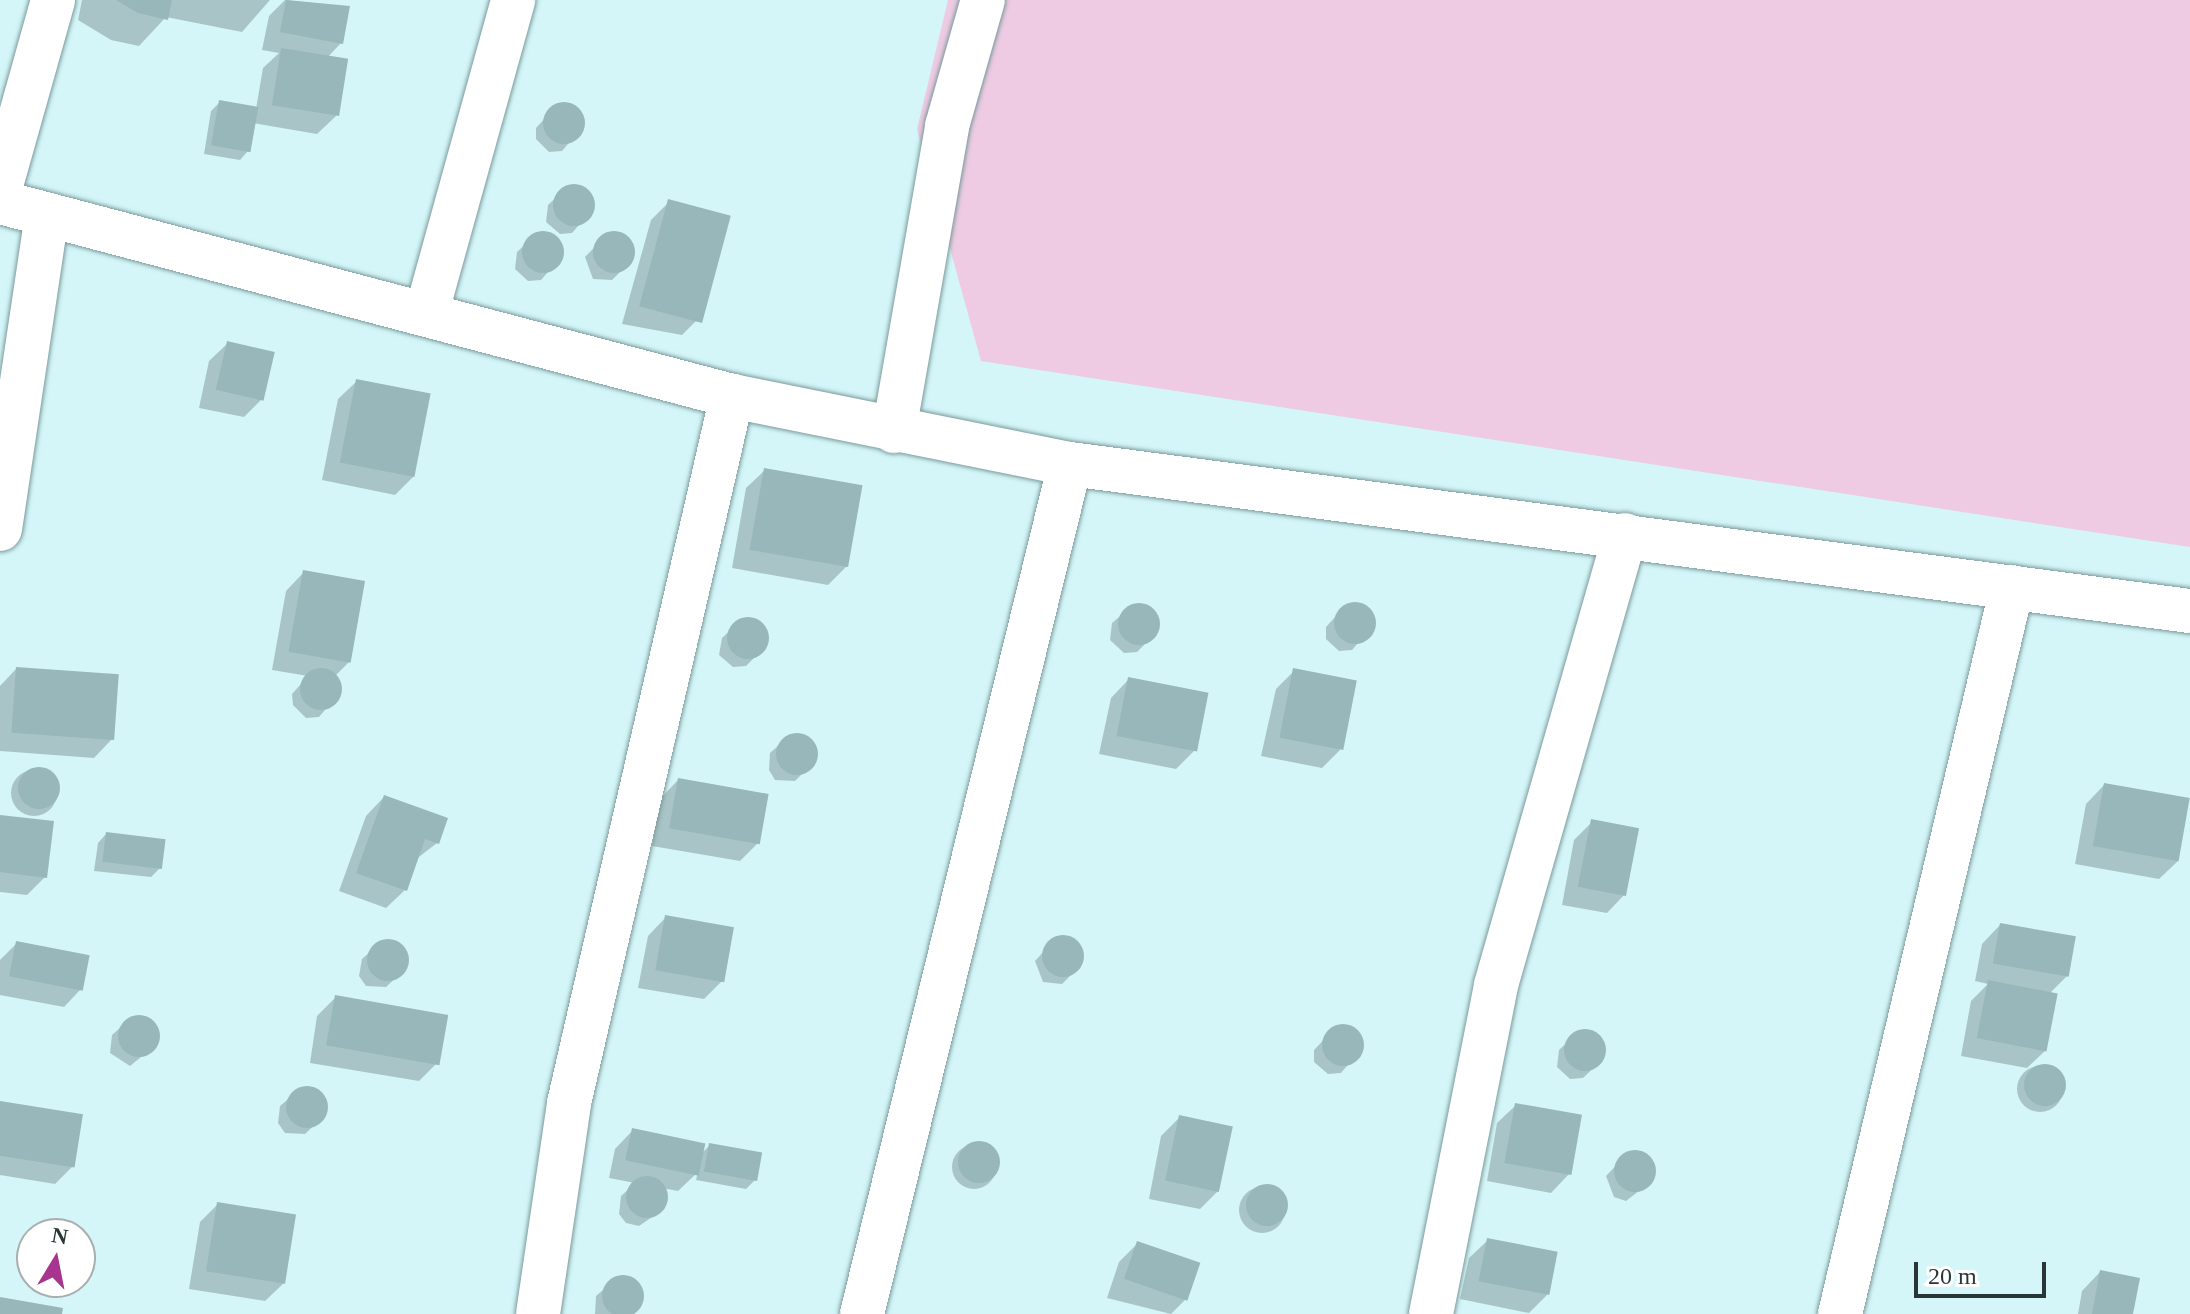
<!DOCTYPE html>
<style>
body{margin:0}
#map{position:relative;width:2190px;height:1314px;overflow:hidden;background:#d4f6f8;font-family:"Times New Roman",serif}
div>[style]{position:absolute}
.green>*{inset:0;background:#eecbe3}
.shadow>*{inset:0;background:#0003}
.round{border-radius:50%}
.building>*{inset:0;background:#97b7ba;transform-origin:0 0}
.roads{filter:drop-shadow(0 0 2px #7b9a9d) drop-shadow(0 0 2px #7b9a9d)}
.street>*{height:44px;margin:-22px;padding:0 22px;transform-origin:22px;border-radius:22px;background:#fff}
.primary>*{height:44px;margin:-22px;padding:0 22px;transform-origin:22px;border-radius:22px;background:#fff}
span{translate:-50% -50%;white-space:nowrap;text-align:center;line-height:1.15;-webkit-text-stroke:7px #fff;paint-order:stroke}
.north{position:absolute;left:16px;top:1218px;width:80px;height:80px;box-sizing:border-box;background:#fff;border:2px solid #a9afaf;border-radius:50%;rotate:10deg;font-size:22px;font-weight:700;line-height:32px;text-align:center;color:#293637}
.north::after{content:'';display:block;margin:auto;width:28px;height:36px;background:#a7348f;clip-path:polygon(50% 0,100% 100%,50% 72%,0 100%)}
.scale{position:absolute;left:1914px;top:1262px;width:132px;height:36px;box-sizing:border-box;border:4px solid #293637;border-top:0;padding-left:10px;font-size:24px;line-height:28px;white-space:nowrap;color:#293637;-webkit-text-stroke:6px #fff;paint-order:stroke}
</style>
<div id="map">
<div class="green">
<div style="clip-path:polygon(948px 0,2190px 0,2190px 547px,981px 361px,917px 129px)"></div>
</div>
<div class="shadow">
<div style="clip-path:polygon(82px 0,270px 0,242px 32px,166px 17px,139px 46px,111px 40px,78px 20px)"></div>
<div style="clip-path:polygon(285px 0,348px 7px,341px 43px,327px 58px,336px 116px,317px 134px,253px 123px,248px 151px,240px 160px,204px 154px,211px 111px,220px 102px,256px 109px,263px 68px,279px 53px,262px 50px,269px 16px)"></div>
<div style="clip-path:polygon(570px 104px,581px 112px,584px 125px,562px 151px,549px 152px,536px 139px,536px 128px,557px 105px)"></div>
<div style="clip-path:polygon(567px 187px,581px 187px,591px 195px,594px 208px,572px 233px,560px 234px,546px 222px,548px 205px)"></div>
<div style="clip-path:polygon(669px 202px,701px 316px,682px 335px,622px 324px,651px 220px)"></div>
<div style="clip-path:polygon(536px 234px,549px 234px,560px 242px,563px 255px,541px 280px,528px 281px,515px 269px,517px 252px)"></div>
<div style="clip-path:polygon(606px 235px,626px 238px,633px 248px,631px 261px,612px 280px,593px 279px,585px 257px)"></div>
<div style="clip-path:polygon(228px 343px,262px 399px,244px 417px,199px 408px,209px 361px)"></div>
<div style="clip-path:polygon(357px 381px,414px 476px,395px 495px,322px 480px,338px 399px)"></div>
<div style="clip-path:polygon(765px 470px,847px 566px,828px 585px,732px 568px,746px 488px)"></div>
<div style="clip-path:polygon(304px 572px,349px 662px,335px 676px,341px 691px,319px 717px,306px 718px,293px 705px,292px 694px,308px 676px,272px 670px,286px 591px)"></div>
<div style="clip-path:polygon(1347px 604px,1361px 604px,1371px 612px,1374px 625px,1352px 650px,1339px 651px,1326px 639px,1326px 627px)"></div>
<div style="clip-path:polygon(1145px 605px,1158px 620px,1156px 633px,1137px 652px,1124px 653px,1110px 640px,1112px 623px,1132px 606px)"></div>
<div style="clip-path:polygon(741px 620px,760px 623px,767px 634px,765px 647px,746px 666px,733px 667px,719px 655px,722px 638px)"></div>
<div style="clip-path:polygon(16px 669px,112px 739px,94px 758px,0 751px,0 686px)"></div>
<div style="clip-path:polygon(1294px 671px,1340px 750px,1322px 768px,1261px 756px,1276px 689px)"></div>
<div style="clip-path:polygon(1129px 679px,1194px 751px,1176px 769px,1099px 754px,1111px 698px)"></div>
<div style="clip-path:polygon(789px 736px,808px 738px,816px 749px,814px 762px,795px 781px,775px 780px,769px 770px,770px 753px)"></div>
<div class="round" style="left:11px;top:770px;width:46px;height:46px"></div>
<div style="clip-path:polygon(678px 780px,758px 843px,740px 861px,652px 846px,660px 799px)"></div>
<div style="clip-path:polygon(2104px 785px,2178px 861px,2159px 879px,2075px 864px,2086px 804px)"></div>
<div style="clip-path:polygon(384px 797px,437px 843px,415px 860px,405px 890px,386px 908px,339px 891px,366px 816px)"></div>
<div style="clip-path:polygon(0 817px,45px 877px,27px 895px,0 892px)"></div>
<div style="clip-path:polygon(1592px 822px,1625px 894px,1607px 913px,1562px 905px,1574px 840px)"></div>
<div style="clip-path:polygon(106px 834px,160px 868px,151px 877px,94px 871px,98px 843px)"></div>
<div style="clip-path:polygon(666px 917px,722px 981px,704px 999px,638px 988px,648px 936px)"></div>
<div style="clip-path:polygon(2000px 925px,2067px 976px,2049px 994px,2046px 1050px,2027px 1068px,1961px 1056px,1971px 1001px,1988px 984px,1975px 981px,1982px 944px)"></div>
<div style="clip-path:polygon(1056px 938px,1076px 941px,1082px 952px,1081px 965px,1062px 984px,1043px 982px,1035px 961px)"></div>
<div style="clip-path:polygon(381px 942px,394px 942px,407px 956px,405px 969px,386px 987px,366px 986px,359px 976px,362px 959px)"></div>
<div style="clip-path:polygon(17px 943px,82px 988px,64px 1007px,0 995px,0 960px)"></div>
<div style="clip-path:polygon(336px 997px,438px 1062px,419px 1081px,310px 1063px,317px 1016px)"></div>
<div style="clip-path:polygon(131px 1018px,151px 1021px,158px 1031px,156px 1045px,130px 1066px,110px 1053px,112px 1035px)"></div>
<div style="clip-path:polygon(1336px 1027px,1349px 1027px,1359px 1034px,1362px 1048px,1341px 1073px,1328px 1074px,1314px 1062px,1314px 1050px)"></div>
<div style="clip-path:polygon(1578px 1032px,1597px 1035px,1604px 1046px,1603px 1059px,1583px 1078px,1570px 1079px,1557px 1067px,1559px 1050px)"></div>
<div class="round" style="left:2017px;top:1066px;width:46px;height:46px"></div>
<div style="clip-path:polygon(300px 1089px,319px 1091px,326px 1102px,324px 1116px,305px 1134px,285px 1133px,278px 1123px,280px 1106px)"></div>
<div style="clip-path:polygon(0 1103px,74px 1165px,55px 1184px,0 1175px)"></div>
<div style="clip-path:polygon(1516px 1105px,1569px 1174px,1551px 1193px,1487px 1181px,1497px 1123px)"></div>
<div style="clip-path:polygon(1180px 1117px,1218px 1191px,1200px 1209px,1149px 1199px,1161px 1136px)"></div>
<div style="clip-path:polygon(633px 1130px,701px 1154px,710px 1145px,755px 1180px,746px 1189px,696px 1180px,698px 1172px,678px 1191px,662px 1188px,665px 1205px,655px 1215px,639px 1226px,626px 1223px,619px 1214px,621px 1196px,635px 1183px,609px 1178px,615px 1149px)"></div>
<div class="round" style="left:952px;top:1145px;width:44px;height:44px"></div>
<div style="clip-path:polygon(1628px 1153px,1641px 1153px,1654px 1167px,1653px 1180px,1626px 1201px,1614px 1197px,1606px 1176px)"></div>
<div class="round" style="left:1239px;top:1187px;width:46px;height:46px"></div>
<div style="clip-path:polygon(218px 1204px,284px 1283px,265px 1301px,189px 1289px,200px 1222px)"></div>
<div style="clip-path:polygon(1488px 1240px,1547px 1295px,1529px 1313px,1460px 1299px,1469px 1258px)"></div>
<div style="clip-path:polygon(1138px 1243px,1185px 1300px,1171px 1314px,1107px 1298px,1119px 1262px)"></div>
<div style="clip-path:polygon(32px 1262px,32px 1282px,65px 1282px,46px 1294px,33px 1291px,26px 1281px,25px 1269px)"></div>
<div style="clip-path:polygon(2100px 1272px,2131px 1314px,2078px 1314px,2082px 1291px)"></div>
<div style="clip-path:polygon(616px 1279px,635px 1282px,642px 1293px,641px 1306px,633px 1314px,595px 1314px,596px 1296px)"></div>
</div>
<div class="building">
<div style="clip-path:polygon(116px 0,172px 0,168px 20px,138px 13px)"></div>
<div style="clip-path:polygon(286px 0,350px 6px,343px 44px,280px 32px)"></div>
<div style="left:281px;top:48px;width:68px;height:58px;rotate:9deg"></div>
<div style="left:219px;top:100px;width:40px;height:46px;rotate:10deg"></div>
<div class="round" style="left:543px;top:102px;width:42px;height:42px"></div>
<div class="round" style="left:553px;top:184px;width:42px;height:42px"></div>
<div style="left:668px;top:199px;width:65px;height:111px;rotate:15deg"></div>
<div class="round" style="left:522px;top:231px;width:42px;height:42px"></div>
<div class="round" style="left:593px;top:231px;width:42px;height:42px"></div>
<div style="left:227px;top:341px;width:49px;height:50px;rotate:13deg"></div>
<div style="left:356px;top:379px;width:76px;height:85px;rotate:11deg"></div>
<div style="left:764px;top:468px;width:100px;height:83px;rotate:10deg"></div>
<div style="left:303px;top:570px;width:63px;height:83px;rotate:10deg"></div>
<div class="round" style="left:1334px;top:602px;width:42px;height:42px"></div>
<div class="round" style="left:1118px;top:603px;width:42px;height:42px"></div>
<div class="round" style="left:727px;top:617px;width:42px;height:42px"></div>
<div style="left:16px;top:667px;width:103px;height:66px;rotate:4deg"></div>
<div class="round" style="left:300px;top:668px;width:42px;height:42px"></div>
<div style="left:1293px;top:668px;width:65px;height:71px;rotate:11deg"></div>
<div style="left:1128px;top:677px;width:82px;height:60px;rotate:11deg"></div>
<div class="round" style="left:776px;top:733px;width:42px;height:42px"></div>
<div class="round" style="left:18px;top:767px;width:42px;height:42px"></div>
<div style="left:678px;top:778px;width:92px;height:51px;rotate:10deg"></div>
<div style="left:2104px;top:783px;width:87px;height:64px;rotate:10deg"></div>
<div style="clip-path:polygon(384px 795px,448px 818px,439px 844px,425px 839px,407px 891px,356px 873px)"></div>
<div style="clip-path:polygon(0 815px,54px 821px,47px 878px,0 872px)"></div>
<div style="left:1591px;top:819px;width:49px;height:69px;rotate:11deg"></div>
<div style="left:106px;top:832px;width:60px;height:30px;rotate:7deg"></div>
<div style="left:665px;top:915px;width:70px;height:56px;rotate:10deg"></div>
<div style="left:2000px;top:923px;width:77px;height:41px;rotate:10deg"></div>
<div class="round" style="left:1042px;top:935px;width:42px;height:42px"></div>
<div class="round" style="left:367px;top:939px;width:42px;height:42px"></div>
<div style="left:16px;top:941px;width:75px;height:36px;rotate:11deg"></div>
<div style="left:1988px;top:980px;width:71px;height:59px;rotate:11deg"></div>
<div style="left:335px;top:995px;width:115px;height:51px;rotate:10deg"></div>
<div class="round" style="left:118px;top:1015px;width:42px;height:42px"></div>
<div class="round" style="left:1322px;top:1024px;width:42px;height:42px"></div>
<div class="round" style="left:1564px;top:1029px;width:42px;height:42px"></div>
<div class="round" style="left:2024px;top:1064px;width:42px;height:42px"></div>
<div class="round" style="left:286px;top:1086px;width:42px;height:42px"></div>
<div style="left:0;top:1101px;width:84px;height:54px;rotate:9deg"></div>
<div style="left:1515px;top:1103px;width:68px;height:61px;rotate:10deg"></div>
<div style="left:1179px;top:1115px;width:55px;height:67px;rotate:12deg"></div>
<div style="left:632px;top:1128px;width:75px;height:33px;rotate:12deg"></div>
<div class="round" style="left:958px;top:1141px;width:42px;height:42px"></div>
<div style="left:709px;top:1143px;width:54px;height:29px;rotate:10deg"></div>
<div class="round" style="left:1614px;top:1150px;width:42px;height:42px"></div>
<div class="round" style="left:626px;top:1176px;width:42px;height:42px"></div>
<div class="round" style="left:1246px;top:1184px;width:42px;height:42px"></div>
<div style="left:217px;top:1202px;width:80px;height:70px;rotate:9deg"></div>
<div style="left:1487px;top:1238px;width:72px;height:44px;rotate:11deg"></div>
<div style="left:1137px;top:1241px;width:67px;height:40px;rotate:19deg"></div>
<div style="clip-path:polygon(2100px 1270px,2140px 1278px,2133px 1314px,2092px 1314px)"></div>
<div class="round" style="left:602px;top:1275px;width:42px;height:42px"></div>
<div style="clip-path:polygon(0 1297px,63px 1308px,62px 1314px,0 1314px)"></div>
</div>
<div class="roads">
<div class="street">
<div style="left:0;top:189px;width:196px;rotate:-74.3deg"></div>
<div style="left:427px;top:311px;width:323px;rotate:-74.5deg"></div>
<div style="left:894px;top:431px;width:310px;rotate:-80.1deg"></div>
<div style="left:947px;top:126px;width:131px;rotate:-74.1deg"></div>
<div style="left:0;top:529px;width:318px;rotate:-81.5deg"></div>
<div style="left:538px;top:1314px;width:213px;rotate:-81.6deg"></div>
<div style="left:569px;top:1103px;width:726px;rotate:-77.02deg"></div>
<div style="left:862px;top:1314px;width:875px;rotate:-76.25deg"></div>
<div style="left:1431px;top:1314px;width:335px;rotate:-78.8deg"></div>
<div style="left:1496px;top:985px;width:468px;rotate:-74deg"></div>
<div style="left:1840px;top:1314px;width:747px;rotate:-76.69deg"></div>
</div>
<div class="primary">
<div style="left:0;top:202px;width:757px;rotate:14.84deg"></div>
<div style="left:732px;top:396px;width:345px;rotate:11.4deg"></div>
<div style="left:1070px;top:464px;width:1130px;rotate:7.48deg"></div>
</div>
</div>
<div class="north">N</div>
<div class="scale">20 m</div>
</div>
